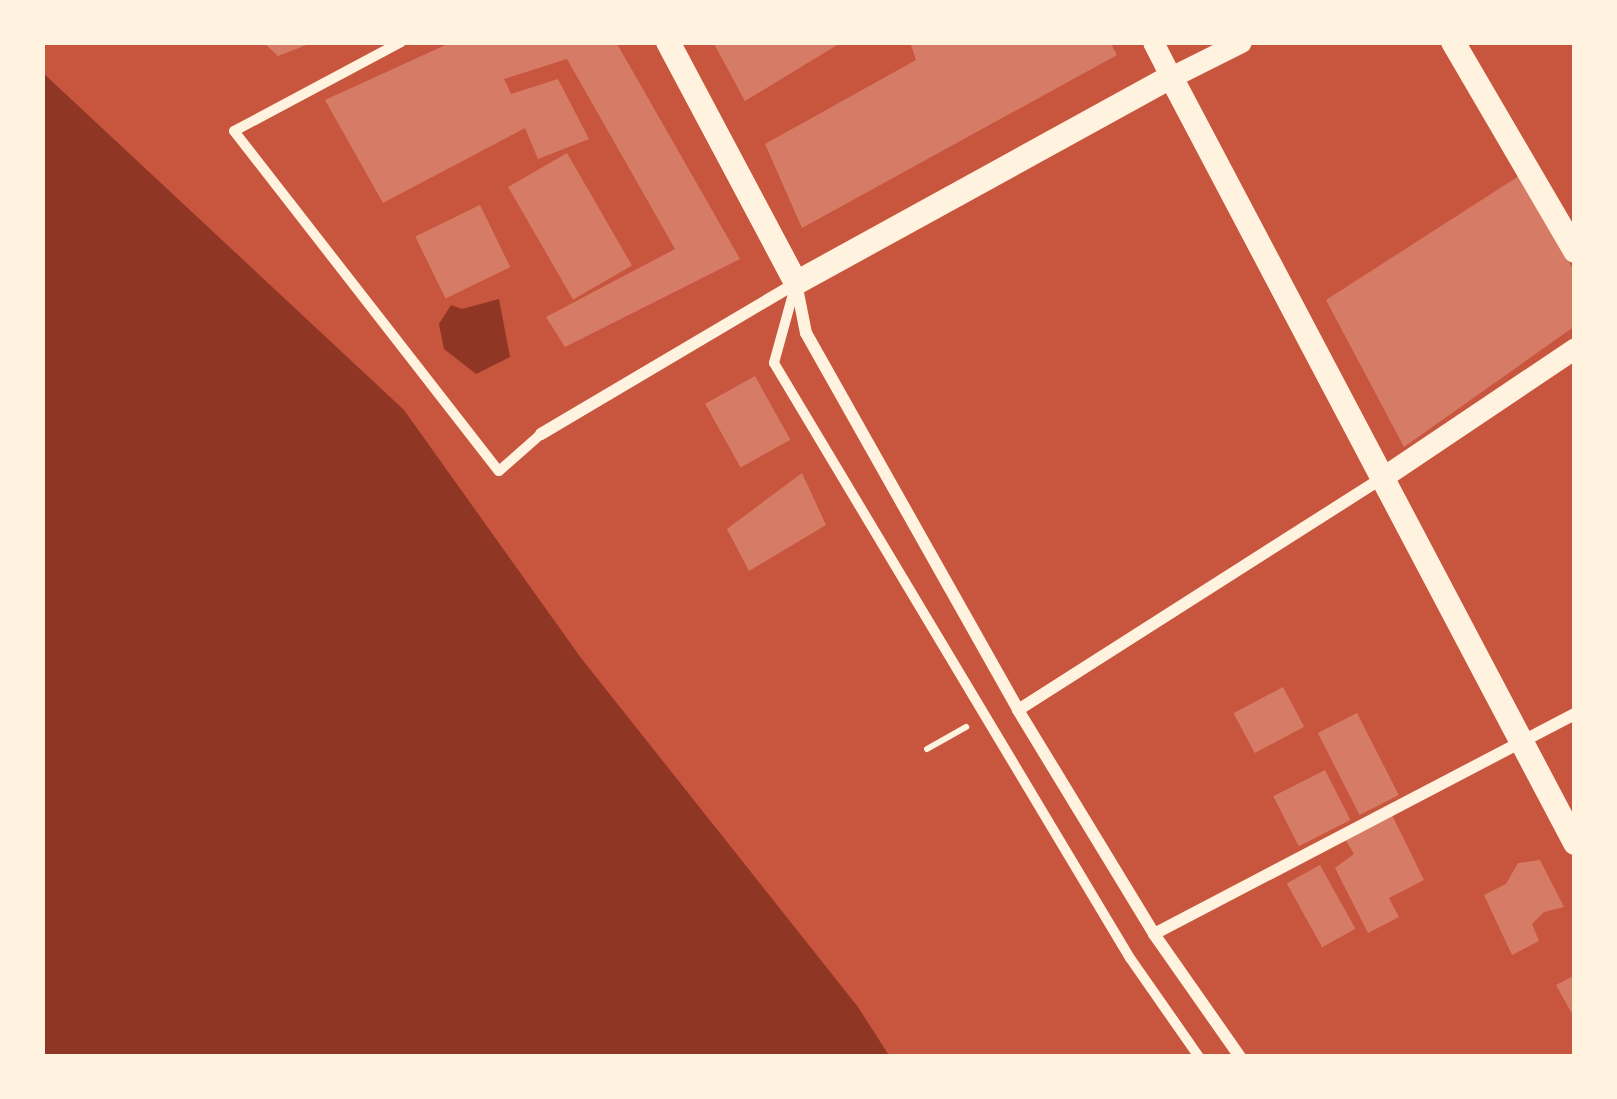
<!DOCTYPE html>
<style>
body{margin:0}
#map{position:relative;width:1617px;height:1099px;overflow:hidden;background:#c8553d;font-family:"Work Sans",sans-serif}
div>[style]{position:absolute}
.water>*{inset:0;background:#8f3625}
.building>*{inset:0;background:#d67c66;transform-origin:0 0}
.path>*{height:6px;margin:-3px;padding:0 3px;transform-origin:3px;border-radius:3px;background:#fff3e0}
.pedestrian>*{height:10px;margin:-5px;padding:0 5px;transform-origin:5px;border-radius:5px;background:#fff3e0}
.minor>*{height:12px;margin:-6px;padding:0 6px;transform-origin:6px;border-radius:6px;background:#fff3e0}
.tertiary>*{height:21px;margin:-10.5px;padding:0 10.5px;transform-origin:10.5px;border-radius:10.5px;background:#fff3e0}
.secondary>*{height:24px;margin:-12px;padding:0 12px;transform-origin:12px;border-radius:12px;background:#fff3e0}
span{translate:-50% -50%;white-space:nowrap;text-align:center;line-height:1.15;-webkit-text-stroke:10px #fff3e0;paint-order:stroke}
.frame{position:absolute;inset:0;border:45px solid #fff3e0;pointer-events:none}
</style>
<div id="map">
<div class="water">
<div style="clip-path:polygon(42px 72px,404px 410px,581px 658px,858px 1007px,890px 1057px,42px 1057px)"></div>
<div style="clip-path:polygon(499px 299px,510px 357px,476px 374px,444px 349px,439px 324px,451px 305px,462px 309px)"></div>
</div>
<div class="building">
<div style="clip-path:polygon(263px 42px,314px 42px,278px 56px)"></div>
<div style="clip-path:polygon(452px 42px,616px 42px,740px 259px,565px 347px,546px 317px,675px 249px,567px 59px,504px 79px,511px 94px,558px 79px,589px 139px,538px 159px,525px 128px,383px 203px,325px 100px)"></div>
<div style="clip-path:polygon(713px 42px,842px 42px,745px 101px)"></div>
<div style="clip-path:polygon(910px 42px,1110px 42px,1117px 55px,802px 228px,765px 144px,916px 60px)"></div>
<div style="left:567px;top:153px;width:130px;height:68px;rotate:60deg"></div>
<div style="clip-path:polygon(1522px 174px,1575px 273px,1575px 326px,1404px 447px,1326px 300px)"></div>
<div style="left:480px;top:205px;width:69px;height:72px;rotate:64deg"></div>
<div style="left:755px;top:376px;width:73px;height:57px;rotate:61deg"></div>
<div style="clip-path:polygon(802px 473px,826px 525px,749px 571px,727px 529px)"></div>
<div style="left:1283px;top:687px;width:45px;height:56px;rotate:62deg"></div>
<div style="left:1357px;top:713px;width:92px;height:44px;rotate:63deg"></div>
<div style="left:1325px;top:770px;width:56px;height:58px;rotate:63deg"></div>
<div style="clip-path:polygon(1392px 815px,1424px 880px,1389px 898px,1399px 917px,1368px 933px,1335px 868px,1354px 854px,1345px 839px)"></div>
<div style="clip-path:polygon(1540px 860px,1564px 907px,1544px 912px,1532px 924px,1539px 941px,1512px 955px,1484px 895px,1506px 884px,1518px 863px)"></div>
<div style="left:1320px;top:865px;width:73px;height:38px;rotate:61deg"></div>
<div style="clip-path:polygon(1575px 975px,1575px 1019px,1556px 985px)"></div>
</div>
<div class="path">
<div style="left:927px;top:749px;width:45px;rotate:-29.4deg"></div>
</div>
<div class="pedestrian">
<div style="left:401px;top:42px;width:189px;rotate:151.9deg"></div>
<div style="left:234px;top:131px;width:431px;rotate:52.1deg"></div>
<div style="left:499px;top:471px;width:56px;rotate:-41.4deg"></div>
<div style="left:796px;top:283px;width:83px;rotate:105.4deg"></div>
<div style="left:774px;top:363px;width:693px;rotate:59.11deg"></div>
<div style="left:1130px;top:958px;width:121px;rotate:55.1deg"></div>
</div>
<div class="minor">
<div style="left:541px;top:434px;width:296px;rotate:-30.6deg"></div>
<div style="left:796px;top:283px;width:51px;rotate:78.7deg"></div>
<div style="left:806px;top:333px;width:433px;rotate:60.6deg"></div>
<div style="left:1018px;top:710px;width:262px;rotate:58.7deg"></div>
<div style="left:1154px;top:934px;width:150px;rotate:55deg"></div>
<div style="left:1018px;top:710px;width:429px;rotate:-32.5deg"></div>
<div style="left:1154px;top:934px;width:475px;rotate:-27.6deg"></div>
</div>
<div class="tertiary">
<div style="left:1153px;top:42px;width:39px;rotate:63deg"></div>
<div style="left:1171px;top:77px;width:78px;rotate:-26.6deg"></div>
<div style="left:1380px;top:479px;width:235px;rotate:-33.9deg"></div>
</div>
<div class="secondary">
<div style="left:668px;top:42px;width:273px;rotate:62deg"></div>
<div style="left:796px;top:283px;width:428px;rotate:-28.8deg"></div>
<div style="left:1171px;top:77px;width:866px;rotate:62.19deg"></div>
<div style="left:1453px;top:42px;width:242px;rotate:59.7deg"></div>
</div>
<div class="frame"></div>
</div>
